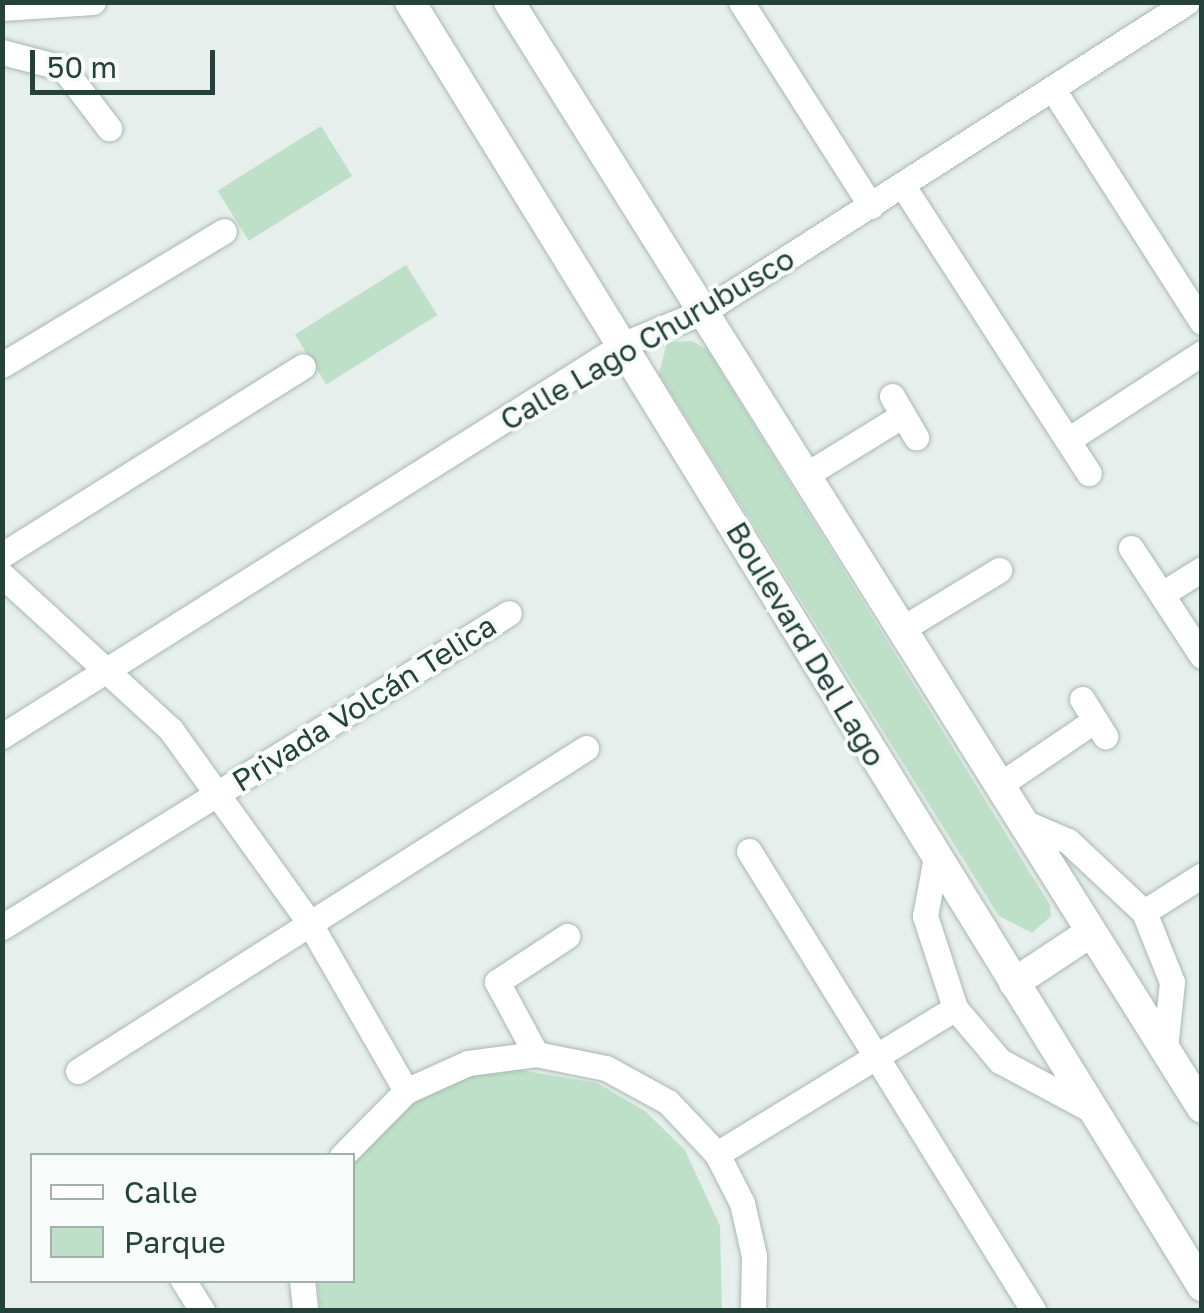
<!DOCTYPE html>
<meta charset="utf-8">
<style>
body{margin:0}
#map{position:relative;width:1204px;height:1313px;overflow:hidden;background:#e6efeb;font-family:"Golos Text",sans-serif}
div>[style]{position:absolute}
.green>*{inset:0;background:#bfe0c8;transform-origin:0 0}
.roads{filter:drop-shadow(0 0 2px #a8b8b2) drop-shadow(0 0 2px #a8b8b2)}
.minor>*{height:25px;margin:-12.5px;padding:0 12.5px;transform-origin:12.5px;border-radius:12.5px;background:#fff}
.tertiary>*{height:30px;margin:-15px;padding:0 15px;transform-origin:15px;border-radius:15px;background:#fff}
span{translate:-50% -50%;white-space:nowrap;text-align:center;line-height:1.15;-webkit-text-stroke:8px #f7fbf9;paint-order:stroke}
.street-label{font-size:30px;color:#24423a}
.frame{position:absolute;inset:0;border:5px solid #24423a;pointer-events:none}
.legend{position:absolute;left:30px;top:1153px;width:325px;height:130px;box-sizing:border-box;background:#f7fbf9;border:2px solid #a3b1ad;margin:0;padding:12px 18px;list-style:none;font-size:30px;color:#24423a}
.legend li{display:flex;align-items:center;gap:20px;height:50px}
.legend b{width:50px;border:2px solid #a3b1ad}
.scale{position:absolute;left:30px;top:50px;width:185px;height:45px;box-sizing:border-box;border:5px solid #24423a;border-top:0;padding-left:12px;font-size:30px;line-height:35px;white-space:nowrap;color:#24423a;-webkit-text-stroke:8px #f7fbf9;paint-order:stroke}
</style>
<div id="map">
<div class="green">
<div style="left:321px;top:126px;width:59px;height:122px;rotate:58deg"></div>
<div style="left:406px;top:265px;width:59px;height:131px;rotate:58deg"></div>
<div style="clip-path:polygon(692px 341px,707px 349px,1050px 905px,1051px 916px,1032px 933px,999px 916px,659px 374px,667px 342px)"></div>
<div style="clip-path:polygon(514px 1069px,597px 1083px,645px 1111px,685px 1150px,720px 1226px,722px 1310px,320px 1310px,317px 1281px,352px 1280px,353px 1159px,408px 1104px,459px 1079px)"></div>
</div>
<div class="roads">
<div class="minor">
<div style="left:741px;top:2px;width:242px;rotate:57.5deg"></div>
<div style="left:2px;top:8px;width:91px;rotate:-3.8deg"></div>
<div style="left:2px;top:52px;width:63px;rotate:14.7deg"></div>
<div style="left:63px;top:68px;width:76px;rotate:52.5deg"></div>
<div style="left:1054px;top:91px;width:274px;rotate:57.4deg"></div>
<div style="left:903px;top:186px;width:342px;rotate:57.1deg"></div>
<div style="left:2px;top:365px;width:259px;rotate:-31.1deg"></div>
<div style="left:892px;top:396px;width:48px;rotate:59.7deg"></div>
<div style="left:1068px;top:440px;width:160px;rotate:-33deg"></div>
<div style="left:804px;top:476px;width:116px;rotate:-31.6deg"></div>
<div style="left:1131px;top:548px;width:129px;rotate:56.7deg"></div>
<div style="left:2px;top:555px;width:355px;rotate:-32.1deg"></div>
<div style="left:2px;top:575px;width:229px;rotate:42.5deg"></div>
<div style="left:171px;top:730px;width:236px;rotate:54.3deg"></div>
<div style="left:309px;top:922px;width:195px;rotate:60.1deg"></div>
<div style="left:1162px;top:594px;width:47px;rotate:-32deg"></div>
<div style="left:900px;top:630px;width:116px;rotate:-31.2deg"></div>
<div style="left:1082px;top:699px;width:44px;rotate:58.1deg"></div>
<div style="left:2px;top:736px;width:735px;rotate:-32.22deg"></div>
<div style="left:624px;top:344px;width:87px;rotate:-22.4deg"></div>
<div style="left:704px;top:311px;width:573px;rotate:-32.61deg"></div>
<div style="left:998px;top:786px;width:117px;rotate:-34.2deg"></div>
<div style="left:1021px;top:821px;width:51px;rotate:23.1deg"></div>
<div style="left:1068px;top:841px;width:104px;rotate:43.1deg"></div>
<div style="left:1144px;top:912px;width:75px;rotate:68.2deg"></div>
<div style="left:1172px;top:982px;width:67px;rotate:96deg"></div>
<div style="left:749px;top:851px;width:540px;rotate:58.25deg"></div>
<div style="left:936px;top:857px;width:60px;rotate:100.6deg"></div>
<div style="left:925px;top:916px;width:97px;rotate:71.9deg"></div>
<div style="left:955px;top:1008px;width:70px;rotate:49.7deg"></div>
<div style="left:1000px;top:1061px;width:108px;rotate:28.2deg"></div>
<div style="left:1144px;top:912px;width:69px;rotate:-32.5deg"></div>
<div style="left:2px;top:927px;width:596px;rotate:-31.77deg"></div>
<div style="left:536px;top:1054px;width:82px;rotate:-118.4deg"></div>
<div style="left:497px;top:982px;width:84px;rotate:-33.3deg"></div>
<div style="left:78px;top:1071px;width:602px;rotate:-32.45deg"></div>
<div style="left:717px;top:1154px;width:279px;rotate:-31.5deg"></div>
<div style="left:342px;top:1156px;width:91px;rotate:-45.4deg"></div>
<div style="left:406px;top:1091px;width:68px;rotate:-24.3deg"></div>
<div style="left:468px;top:1063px;width:69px;rotate:-7.5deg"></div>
<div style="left:536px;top:1054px;width:71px;rotate:11.3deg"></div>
<div style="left:606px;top:1068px;width:71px;rotate:28.7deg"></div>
<div style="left:668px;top:1102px;width:71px;rotate:46.7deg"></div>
<div style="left:717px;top:1154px;width:55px;rotate:63deg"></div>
<div style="left:742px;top:1203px;width:54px;rotate:77.2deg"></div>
<div style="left:754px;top:1256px;width:54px;rotate:91.1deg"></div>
<div style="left:183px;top:1280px;width:36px;rotate:58deg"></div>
<div style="left:302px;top:1280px;width:30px;rotate:84deg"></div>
</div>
<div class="tertiary">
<div style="left:410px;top:2px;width:1509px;rotate:58.33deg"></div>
<div style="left:509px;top:2px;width:1305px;rotate:57.93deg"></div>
<div style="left:1014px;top:983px;width:92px;rotate:-33.5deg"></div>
</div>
</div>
<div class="street-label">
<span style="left:647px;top:339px;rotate:-30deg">Calle Lago Churubusco</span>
<span style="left:806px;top:644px;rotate:59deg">Boulevard Del Lago</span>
<span style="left:364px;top:703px;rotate:-32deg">Privada Volcán Telica</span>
</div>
<div class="frame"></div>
<ul class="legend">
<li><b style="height:12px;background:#fff"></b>Calle</li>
<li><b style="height:28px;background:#bfe0c8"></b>Parque</li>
</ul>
<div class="scale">50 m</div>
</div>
